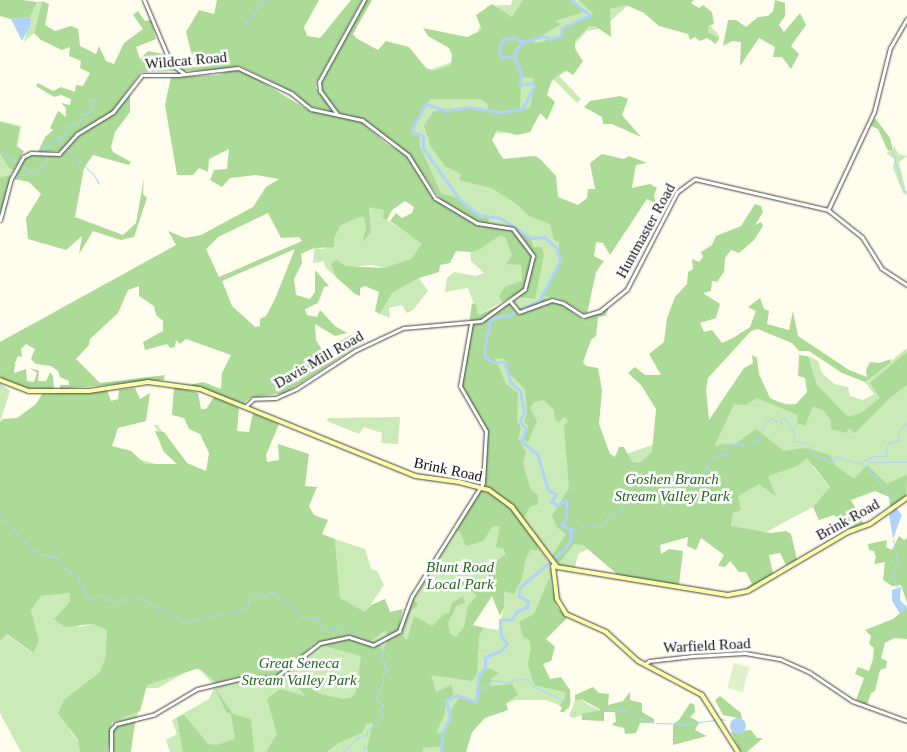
<!DOCTYPE html>
<style>
body{margin:0}
#map{position:relative;width:907px;height:752px;overflow:hidden;background:#fffeee;font-family:Georgia,serif}
div>[style]{position:absolute}
.green>*{inset:0;background:#caeab7}
.forest>*{inset:0;background:#abdb96}
.pitch>*{inset:0;background:#def1c9;transform-origin:0 0}
.water>*{inset:0;background:#b2d3f8}
.round{border-radius:50%}
.stream>*{height:1px;margin:-0.5px;padding:0 0.5px;transform-origin:0.5px;border-radius:0.5px;background:#b2d3f8}
.river>*{height:3px;margin:-1.5px;padding:0 1.5px;transform-origin:1.5px;border-radius:1.5px;background:#b2d3f8}
.roads{filter:drop-shadow(0 0 1px #414141) drop-shadow(0 0 1px #414141)}
.tertiary>*{height:3px;margin:-1.5px;padding:0 1.5px;transform-origin:1.5px;border-radius:1.5px;background:#fff}
.secondary>*{height:4px;margin:-2px;padding:0 2px;transform-origin:2px;border-radius:2px;background:#fcffa9}
span{translate:-50% -50%;white-space:nowrap;text-align:center;line-height:1.15;-webkit-text-stroke:5px #fff;paint-order:stroke}
.street-label{font-size:15px;color:#0e0e0e}
.park-label{font-size:15px;color:#21671c;font-style:italic}
</style>
<div id="map">
<div class="green">
<div style="clip-path:polygon(512px 0,686px 0,719px 35px,719px 38px,669px 12px,627px 6px,603px 28px,587px 31px,574px 45px,582px 61px,559px 76px,581px 99px,577px 103px,554px 80px,547px 85px,543px 94px,548px 111px,539px 115px,530px 132px,494px 133px,490px 145px,505px 160px,531px 156px,552px 177px,556px 197px,565px 204px,601px 210px,584px 319px,574px 312px,556px 334px,609px 460px,707px 426px,745px 372px,769px 399px,796px 406px,817px 385px,808px 356px,818px 361px,822px 373px,834px 384px,848px 387px,850px 396px,863px 400px,874px 394px,865px 382px,907px 348px,907px 495px,864px 486px,812px 466px,830px 487px,813px 507px,766px 532px,731px 527px,733px 513px,741px 510px,702px 524px,590px 548px,578px 554px,575px 567px,558px 567px,532px 539px,471px 625px,498px 630px,504px 608px,504px 584px,532px 544px,538px 546px,550px 564px,556px 606px,566px 618px,543px 642px,538px 660px,549px 683px,561px 678px,571px 699px,570px 706px,569px 709px,546px 700px,515px 700px,487px 712px,468px 738px,466px 752px,170px 752px,166px 740px,177px 734px,172px 720px,209px 699px,215px 686px,201px 671px,188px 664px,188px 671px,158px 688px,144px 688px,129px 752px,113px 752px,112px 628px,0 441px,102px 449px,181px 471px,180px 461px,154px 426px,157px 424px,183px 461px,316px 592px,347px 603px,340px 598px,335px 539px,365px 549px,371px 569px,377px 571px,384px 585px,367px 610px,403px 623px,414px 596px,483px 487px,486px 452px,480px 324px,529px 288px,516px 231px,468px 219px,443px 196px,428px 172px,373px 123px,331px 98px,333px 106px,320px 90px,330px 57px,378px 76px,429px 70px,469px 56px,487px 6px,511px 5px)"></div>
<div style="clip-path:polygon(42px 1px,34px 33px,24px 42px,30px 17px,37px 2px)"></div>
<div style="clip-path:polygon(0 121px,21px 126px,14px 170px,9px 176px,0 210px)"></div>
<div style="clip-path:polygon(894px 145px,898px 154px,907px 156px,899px 162px,907px 196px,903px 193px,893px 168px,895px 159px,886px 153px,893px 150px)"></div>
<div style="clip-path:polygon(377px 206px,384px 210px,384px 218px,423px 244px,411px 259px,383px 268px,373px 265px,335px 268px,336px 277px,325px 267px,324px 261px,313px 263px,314px 248px,324px 249px,340px 226px,360px 217px,364px 217px,366px 227px,363px 242px,371px 232px,369px 207px)"></div>
<div style="clip-path:polygon(499px 236px,505px 237px,512px 256px,521px 264px,522px 281px,499px 296px,502px 302px,478px 315px,468px 288px,445px 292px,447px 278px,454px 272px,476px 276px,484px 273px,471px 261px,470px 252px)"></div>
<div style="clip-path:polygon(419px 278px,428px 291px,413px 310px,407px 313px,402px 305px,389px 308px,390px 318px,380px 314px,392px 293px)"></div>
<div style="clip-path:polygon(0 383px,10px 391px,0 422px)"></div>
<div style="clip-path:polygon(400px 417px,398px 444px,381px 443px,382px 433px,364px 427px,359px 434px,327px 421px,328px 418px)"></div>
<div style="clip-path:polygon(70px 593px,79px 627px,93px 624px,107px 630px,105px 659px,100px 673px,92px 678px,69px 729px,80px 744px,80px 752px,21px 752px,0 713px,0 641px,6px 634px,32px 653px,39px 641px,31px 610px,41px 596px)"></div>
<div style="clip-path:polygon(581px 699px,588px 705px,600px 710px,573px 718px,569px 716px,575px 701px)"></div>
</div>
<div class="forest">
<div style="clip-path:polygon(0 0,23px 0,37px 2px,30px 17px,11px 19px,0 16px)"></div>
<div style="clip-path:polygon(217px 0,319px 0,304px 27px,307px 36px,320px 38px,351px 0,362px 0,317px 82px,316px 88px,336px 113px,306px 105px,295px 93px,240px 66px,218px 70px,141px 72px,112px 112px,76px 133px,61px 151px,38px 152px,45px 137px,53px 130px,50px 128px,58px 111px,66px 117px,66px 108px,61px 103px,70px 105px,71px 99px,61px 95px,54px 97px,36px 86px,38px 83px,53px 91px,61px 87px,75px 92px,76px 85px,83px 86px,90px 73px,80px 68px,81px 61px,69px 56px,70px 47px,62px 50px,41px 40px,34px 33px,42px 1px,49px 4px,45px 25px,55px 31px,71px 26px,78px 29px,80px 46px,96px 54px,99px 46px,106px 61px,114px 64px,124px 43px,143px 29px,133px 15px,138px 11px,145px 21px,151px 20px,156px 39px,136px 47px,140px 59px,148px 51px,164px 54px,188px 66px,193px 59px,186px 32px,199px 10px,214px 14px)"></div>
<div style="clip-path:polygon(evenodd,365px 0,372px 0,353px 34px,356px 38px,378px 50px,386px 41px,409px 47px,426px 68px,434px 71px,451px 65px,452px 55px,449px 48px,428px 36px,423px 28px,467px 37px,482px 30px,476px 15px,492px 4px,512px 17px,523px 0,571px 0,582px 9px,583px 12px,555px 21px,561px 24px,532px 41px,538px 43px,561px 36px,562px 28px,593px 14px,579px 0,694px 0,691px 3px,699px 8px,703px 5px,712px 12px,714px 24px,708px 26px,708px 32px,719px 38px,716px 44px,707px 38px,700px 41px,695px 37px,690px 40px,688px 34px,659px 26px,644px 13px,626px 5px,610px 9px,611px 37px,595px 26px,589px 26px,575px 41px,575px 50px,583px 61px,573px 75px,565px 70px,552px 80px,547px 95px,555px 102px,547px 120px,540px 113px,530px 132px,517px 135px,497px 130px,492px 140px,503px 159px,535px 156px,540px 159px,556px 176px,558px 197px,578px 205px,587px 198px,588px 189px,595px 189px,590px 163px,602px 154px,624px 159px,629px 156px,647px 163px,636px 165px,632px 188px,650px 184px,657px 188px,654px 195px,656px 204px,647px 199px,610px 255px,603px 243px,596px 242px,594px 256px,604px 261px,596px 272px,587px 314px,559px 298px,542px 296px,559px 261px,559px 242px,554px 240px,550px 224px,529px 216px,514px 202px,491px 188px,459px 180px,461px 174px,445px 166px,431px 147px,424px 126px,434px 111px,468px 107px,489px 111px,487px 104px,481px 99px,430px 99px,412px 129px,412px 135px,419px 136px,420px 147px,441px 193px,459px 199px,479px 215px,489px 218px,488px 224px,469px 218px,442px 201px,408px 154px,365px 120px,339px 113px,323px 91px,321px 80px,365px 0,521px 77px,533px 78px,534px 86px,530px 108px,520px 110px,521px 77px)"></div>
<div style="clip-path:polygon(775px 0,785px 3px,785px 16px,779px 25px,784px 32px,800px 13px,806px 25px,791px 46px,799px 54px,791px 69px,782px 57px,773px 57px,775px 47px,759px 38px,740px 66px,741px 42px,732px 41px,723px 46px,728px 20px,736px 20px,746px 27px,758px 17px,768px 16px,773px 11px)"></div>
<div style="clip-path:polygon(evenodd,232px 70px,244px 71px,308px 110px,358px 119px,387px 144px,405px 154px,430px 193px,442px 204px,479px 226px,520px 230px,531px 238px,533px 247px,542px 247px,544px 255px,535px 299px,513px 296px,502px 302px,499px 296px,505px 287px,522px 281px,521px 265px,506px 264px,512px 256px,505px 237px,499px 236px,480px 249px,470px 252px,456px 251px,450px 263px,440px 265px,439px 272px,419px 278px,392px 293px,380px 314px,375px 311px,379px 292px,365px 286px,360px 288px,360px 296px,355px 294px,336px 277px,331px 264px,336px 260px,346px 266px,383px 268px,411px 259px,422px 244px,390px 221px,396px 213px,402px 218px,412px 213px,414px 207px,405px 201px,392px 210px,387px 220px,383px 218px,384px 210px,369px 207px,371px 232px,362px 243px,366px 227px,364px 217px,360px 217px,340px 226px,334px 238px,334px 247px,314px 248px,301px 254px,302px 263px,294px 279px,296px 295px,310px 299px,315px 292px,315px 270px,329px 286px,324px 287px,318px 303px,305px 309px,307px 315px,317px 317px,320px 310px,335px 326px,347px 333px,335px 336px,315px 324px,316px 340px,325px 355px,336px 355px,340px 341px,351px 335px,364px 342px,285px 393px,250px 398px,243px 404px,190px 385px,203px 382px,221px 389px,222px 373px,231px 355px,186px 339px,180px 344px,176px 340px,175px 347px,170px 348px,167px 344px,145px 350px,143px 342px,163px 331px,163px 321px,156px 315px,154px 306px,139px 296px,139px 286px,128px 290px,118px 313px,90px 339px,89px 345px,76px 359px,100px 383px,165px 375px,164px 380px,60px 389px,60px 385px,69px 385px,69px 381px,60px 377px,58px 371px,51px 366px,36px 364px,31px 359px,35px 349px,26px 344px,21px 349px,22px 357px,18px 356px,15px 363px,14px 373px,26px 369px,27px 381px,34px 382px,37px 373px,30px 368px,39px 371px,38px 381px,46px 381px,50px 372px,53px 376px,54px 389px,22px 388px,0 377px,0 342px,176px 245px,168px 231px,185px 238px,201px 235px,253px 207px,266px 187px,279px 179px,256px 175px,230px 178px,222px 187px,210px 180px,214px 170px,227px 169px,229px 149px,209px 159px,208px 172px,199px 168px,193px 175px,177px 175px,165px 105px,171px 77px,218px 75px,232px 70px,268px 213px,281px 238px,299px 237px,302px 241px,219px 277px,206px 249px,218px 237px,268px 213px,232px 70px,295px 249px,275px 299px,266px 316px,260px 319px,260px 326px,255px 327px,232px 306px,222px 281px,295px 249px)"></div>
<div style="clip-path:polygon(130px 93px,130px 112px,115px 132px,111px 147px,113px 152px,131px 162px,129px 165px,93px 155px,84px 168px,75px 217px,123px 235px,136px 223px,144px 178px,143px 194px,147px 198px,134px 237px,121px 240px,93px 231px,79px 254px,82px 236px,66px 250px,28px 239px,26px 218px,41px 194px,29px 182px,14px 179px,24px 158px,32px 155px,62px 154px,77px 135px,114px 113px)"></div>
<div style="clip-path:polygon(620px 96px,628px 99px,622px 115px,641px 137px,612px 124px,603px 124px,602px 117px,584px 107px,590px 101px)"></div>
<div style="clip-path:polygon(875px 118px,890px 138px,893px 150px,888px 151px,878px 129px,871px 126px)"></div>
<div style="clip-path:polygon(0 122px,20px 127px,16px 146px,24px 151px,14px 170px,9px 168px,0 153px)"></div>
<div style="clip-path:polygon(11px 175px,0 216px,0 178px)"></div>
<div style="clip-path:polygon(755px 204px,761px 206px,763px 212px,755px 225px,761px 222px,763px 226px,754px 240px,739px 253px,731px 250px,725px 258px,724px 272px,717px 282px,712px 281px,711px 291px,703px 293px,720px 304px,716px 318px,700px 323px,704px 332px,712px 330px,722px 343px,733px 338px,750px 327px,756px 311px,748px 307px,760px 298px,764px 309px,769px 311px,767px 324px,789px 330px,793px 311px,798px 336px,849px 370px,867px 377px,866px 370px,870px 362px,879px 363px,891px 359px,890px 363px,865px 382px,842px 373px,809px 351px,799px 351px,792px 343px,758px 329px,751px 331px,708px 378px,706px 389px,709px 420px,744px 368px,753px 363px,752px 355px,757px 358px,759px 374px,770px 398px,785px 405px,796px 404px,807px 392px,805px 378px,798px 376px,799px 355px,808px 356px,817px 385px,848px 417px,861px 413px,880px 398px,870px 383px,907px 352px,907px 385px,891px 397px,855px 433px,849px 428px,846px 433px,831px 429px,831px 420px,824px 411px,813px 406px,805px 426px,797px 423px,798px 415px,757px 398px,746px 405px,734px 404px,714px 447px,722px 444px,734px 445px,756px 429px,784px 451px,805px 448px,830px 455px,835px 465px,854px 479px,867px 465px,887px 484px,907px 475px,906px 497px,890px 507px,889px 497px,875px 491px,851px 500px,864px 524px,848px 530px,834px 515px,819px 520px,813px 507px,830px 487px,807px 458px,797px 466px,771px 475px,768px 477px,776px 496px,759px 484px,738px 496px,741px 510px,733px 513px,731px 526px,771px 533px,786px 531px,791px 534px,797px 560px,786px 565px,780px 553px,769px 555px,773px 574px,749px 590px,744px 590px,752px 584px,746px 572px,739px 572px,730px 561px,725px 567px,718px 566px,724px 555px,701px 538px,696px 550px,687px 546px,688px 537px,660px 545px,661px 554px,669px 549px,683px 551px,679px 585px,618px 575px,583px 545px,574px 544px,560px 562px,555px 562px,552px 556px,566px 534px,557px 527px,552px 516px,569px 488px,564px 427px,568px 420px,564px 417px,559px 422px,555px 420px,554px 410px,544px 400px,534px 402px,530px 408px,537px 421px,528px 442px,524px 440px,528px 426px,524px 422px,527px 414px,525px 389px,510px 374px,505px 359px,495px 358px,506px 384px,518px 393px,517px 420px,521px 428px,518px 439px,526px 452px,523px 464px,531px 490px,538px 495px,538px 504px,530px 507px,524px 518px,485px 484px,487px 432px,461px 385px,472px 303px,476px 305px,478px 315px,501px 305px,510px 304px,516px 311px,538px 301px,541px 297px,558px 302px,583px 320px,609px 308px,605px 316px,598px 317px,596px 336px,591px 340px,583px 362px,586px 366px,598px 368px,602px 390px,599px 424px,610px 454px,615px 457px,619px 447px,624px 447px,632px 462px,640px 463px,652px 452px,656px 409px,641px 385px,628px 373px,635px 367px,645px 375px,661px 375px,649px 354px,664px 342px,667px 318px,675px 297px,687px 284px,688px 272px,693px 269px,692px 259px,699px 262px,703px 257px,701px 252px,712px 245px,716px 236px,741px 226px)"></div>
<div style="clip-path:polygon(174px 387px,198px 393px,201px 409px,206px 409px,214px 397px,239px 408px,237px 431px,249px 432px,253px 413px,279px 424px,266px 455px,267px 462px,279px 460px,278px 444px,309px 454px,305px 486px,317px 487px,309px 506px,314px 515px,328px 520px,322px 534px,335px 539px,340px 598px,365px 612px,371px 605px,385px 599px,390px 612px,403px 609px,398px 630px,387px 636px,386px 630px,368px 643px,353px 636px,314px 643px,293px 664px,274px 677px,234px 677px,217px 683px,199px 668px,147px 685px,140px 711px,112px 722px,108px 752px,80px 752px,78px 740px,58px 713px,64px 700px,100px 672px,105px 659px,107px 630px,93px 624px,65px 627px,54px 619px,70px 602px,70px 593px,41px 596px,31px 610px,39px 641px,33px 653px,7px 634px,0 641px,0 422px,3px 419px,17px 418px,36px 404px,42px 394px,107px 390px,111px 401px,118px 399px,119px 390px,135px 388px,140px 399px,150px 393px,146px 421px,118px 428px,112px 446px,131px 451px,145px 464px,177px 464px,164px 452px,155px 431px,164px 432px,187px 463px,206px 471px,209px 453px,200px 434px,189px 429px,184px 418px,172px 415px)"></div>
<div style="clip-path:polygon(481px 491px,499px 499px,517px 516px,538px 546px,537px 551px,531px 549px,526px 558px,522px 578px,514px 594px,504px 591px,504px 608px,500px 616px,492px 596px,473px 625px,483px 628px,479px 636px,477px 674px,472px 681px,431px 675px,436px 692px,451px 685px,454px 695px,446px 700px,445px 713px,436px 733px,442px 733px,447px 727px,451px 710px,460px 696px,476px 702px,479px 675px,485px 667px,499px 673px,491px 679px,491px 686px,512px 684px,518px 695px,506px 703px,508px 710px,485px 718px,472px 732px,466px 752px,441px 752px,443px 746px,423px 748px,423px 752px,368px 752px,367px 748px,373px 723px,366px 724px,362px 733px,338px 743px,327px 752px,266px 752px,277px 734px,267px 699px,280px 689px,305px 696px,299px 688px,310px 688px,320px 694px,343px 699px,351px 698px,356px 692px,361px 656px,321px 645px,350px 639px,373px 648px,378px 645px,382px 651px,388px 640px,400px 633px,413px 598px,418px 605px,411px 611px,403px 636px,407px 641px,414px 616px,432px 626px,444px 614px,449px 613px,452px 603px,463px 596px,465px 603px,456px 606px,448px 623px,450px 634px,456px 637px,464px 627px,468px 606px,477px 595px,461px 584px,462px 581px,479px 592px,487px 587px,489px 566px,506px 554px,503px 548px,496px 547px,500px 526px,493px 526px,483px 541px,466px 546px,460px 532px,456px 530px)"></div>
<div style="clip-path:polygon(899px 536px,904px 540px,907px 538px,907px 603px,901px 585px,892px 586px,883px 580px,885px 562px,874px 564px,876px 557px,874px 551px,869px 550px,868px 544px,887px 540px,886px 547px,892px 550px)"></div>
<div style="clip-path:polygon(549px 579px,556px 606px,567px 618px,546px 639px,555px 647px,551px 661px,543px 664px,550px 679px,561px 677px,570px 690px,570px 705px,564px 712px,560px 712px,562px 707px,559px 706px,565px 699px,565px 692px,534px 685px,528px 665px,531px 647px,529px 639px,523px 637px,519px 622px,534px 614px)"></div>
<div style="clip-path:polygon(907px 607px,907px 639px,894px 638px,885px 643px,881px 658px,887px 661px,886px 668px,880px 670px,875px 691px,871px 693px,867px 705px,856px 700px,864px 678px,855px 674px,858px 667px,869px 671px,873px 659px,874px 648px,869px 644px,871px 636px,865px 630px,893px 619px)"></div>
<div style="clip-path:polygon(593px 687px,599px 693px,609px 694px,608px 705px,623px 701px,630px 692px,630px 700px,642px 703px,642px 712px,654px 719px,654px 723px,640px 723px,636px 733px,625px 734px,624px 728px,612px 725px,616px 721px,615px 712px,604px 712px,604px 721px,582px 720px,582px 714px,601px 710px,581px 699px,575px 701px,575px 695px)"></div>
<div style="clip-path:polygon(215px 688px,233px 714px,251px 719px,254px 752px,183px 752px,177px 718px,184px 715px,208px 744px,217px 745px,235px 739px,231px 714px,226px 712px)"></div>
<div style="clip-path:polygon(720px 696px,741px 713px,742px 719px,723px 715px,715px 700px)"></div>
<div style="clip-path:polygon(690px 703px,694px 704px,695px 712px,690px 717px,699px 722px,695px 730px,707px 736px,673px 745px,673px 724px,679px 720px)"></div>
<div style="clip-path:polygon(135px 720px,131px 752px,114px 752px,114px 728px)"></div>
<div style="clip-path:polygon(751px 730px,757px 738px,763px 738px,747px 752px,741px 752px,731px 732px)"></div>
</div>
<div class="pitch">
<div style="left:734px;top:663px;width:16px;height:26px;rotate:15deg"></div>
</div>
<div class="water">
<div style="clip-path:polygon(30px 17px,31px 24px,22px 41px,11px 19px)"></div>
<div style="clip-path:polygon(896px 508px,902px 515px,893px 539px,889px 515px)"></div>
<div style="clip-path:polygon(901px 587px,900px 600px,907px 607px,900px 614px,892px 601px,892px 590px)"></div>
<div class="round" style="left:730px;top:718px;width:16px;height:16px"></div>
</div>
<div class="stream">
<div style="left:246px;top:29px;width:6px;rotate:-108deg"></div>
<div style="left:244px;top:23px;width:11px;rotate:-34deg"></div>
<div style="left:253px;top:17px;width:17px;rotate:-65deg"></div>
<div style="left:260px;top:2px;width:9px;rotate:-13deg"></div>
<div style="left:58px;top:140px;width:50px;rotate:44.2deg"></div>
<div style="left:94px;top:175px;width:10px;rotate:61deg"></div>
<div style="left:0;top:151px;width:37px;rotate:34deg"></div>
<div style="left:892px;top:151px;width:37px;rotate:74deg"></div>
<div style="left:902px;top:187px;width:8px;rotate:50deg"></div>
<div style="left:16px;top:176px;width:19px;rotate:-12deg"></div>
<div style="left:35px;top:172px;width:11px;rotate:-38deg"></div>
<div style="left:44px;top:165px;width:7px;rotate:-63deg"></div>
<div style="left:47px;top:159px;width:14px;rotate:-107deg"></div>
<div style="left:43px;top:146px;width:5px;rotate:11deg"></div>
<div style="left:48px;top:147px;width:7px;rotate:-56deg"></div>
<div style="left:52px;top:141px;width:10px;rotate:-17deg"></div>
<div style="left:62px;top:138px;width:15px;rotate:-62deg"></div>
<div style="left:69px;top:125px;width:10px;rotate:-17deg"></div>
<div style="left:79px;top:122px;width:8px;rotate:-67deg"></div>
<div style="left:82px;top:115px;width:5px;rotate:-11deg"></div>
<div style="left:87px;top:114px;width:9px;rotate:-58deg"></div>
<div style="left:92px;top:106px;width:6px;rotate:-121deg"></div>
<div style="left:89px;top:101px;width:8px;rotate:-23deg"></div>
<div style="left:867px;top:462px;width:40px"></div>
<div style="left:860px;top:463px;width:23px;rotate:43deg"></div>
<div style="left:877px;top:479px;width:30px;rotate:56deg"></div>
<div style="left:0;top:514px;width:44px;rotate:48.7deg"></div>
<div style="left:29px;top:547px;width:14px;rotate:36deg"></div>
<div style="left:40px;top:555px;width:15px;rotate:4deg"></div>
<div style="left:55px;top:556px;width:15px;rotate:53deg"></div>
<div style="left:64px;top:568px;width:16px;rotate:30deg"></div>
<div style="left:78px;top:576px;width:26px;rotate:69deg"></div>
<div style="left:87px;top:600px;width:15px;rotate:-20deg"></div>
<div style="left:101px;top:595px;width:17px;rotate:28deg"></div>
<div style="left:116px;top:603px;width:20px;rotate:-24deg"></div>
<div style="left:134px;top:595px;width:58px;rotate:27.9deg"></div>
<div style="left:185px;top:622px;width:64px;rotate:-12.7deg"></div>
<div style="left:247px;top:608px;width:11px;rotate:-80deg"></div>
<div style="left:249px;top:597px;width:8px;rotate:-23deg"></div>
<div style="left:256px;top:594px;width:7px;rotate:27deg"></div>
<div style="left:262px;top:597px;width:10px;rotate:-29deg"></div>
<div style="left:271px;top:592px;width:28px;rotate:35deg"></div>
<div style="left:294px;top:608px;width:14px;rotate:54deg"></div>
<div style="left:302px;top:619px;width:16px;rotate:-4deg"></div>
<div style="left:318px;top:618px;width:13px;rotate:72deg"></div>
<div style="left:322px;top:630px;width:17px;rotate:-10deg"></div>
<div style="left:339px;top:627px;width:11px;rotate:49deg"></div>
<div style="left:346px;top:635px;width:11px;rotate:-10deg"></div>
<div style="left:357px;top:633px;width:9px;rotate:49deg"></div>
<div style="left:363px;top:640px;width:12px;rotate:9deg"></div>
<div style="left:571px;top:529px;width:7px;rotate:16deg"></div>
<div style="left:578px;top:531px;width:8px;rotate:-45deg"></div>
<div style="left:584px;top:525px;width:16px;rotate:7deg"></div>
<div style="left:600px;top:527px;width:13px;rotate:-51deg"></div>
<div style="left:608px;top:517px;width:14px;rotate:-25deg"></div>
<div style="left:621px;top:511px;width:11px;rotate:-68deg"></div>
<div style="left:625px;top:501px;width:14px;rotate:-4deg"></div>
<div style="left:639px;top:500px;width:21px;rotate:-62deg"></div>
<div style="left:649px;top:481px;width:14px;rotate:8deg"></div>
<div style="left:663px;top:483px;width:9px;rotate:69deg"></div>
<div style="left:666px;top:491px;width:7px;rotate:8deg"></div>
<div style="left:673px;top:492px;width:7px;rotate:-45deg"></div>
<div style="left:678px;top:487px;width:9px;rotate:-144deg"></div>
<div style="left:671px;top:482px;width:8px;rotate:-67deg"></div>
<div style="left:674px;top:475px;width:8px;rotate:40deg"></div>
<div style="left:680px;top:480px;width:9px;rotate:-54deg"></div>
<div style="left:685px;top:473px;width:17px;rotate:21deg"></div>
<div style="left:701px;top:479px;width:19px;rotate:-65deg"></div>
<div style="left:709px;top:462px;width:13px;rotate:-39deg"></div>
<div style="left:719px;top:454px;width:9px"></div>
<div style="left:728px;top:454px;width:11px;rotate:-100deg"></div>
<div style="left:726px;top:443px;width:20px;rotate:6deg"></div>
<div style="left:746px;top:445px;width:15px;rotate:-23deg"></div>
<div style="left:760px;top:439px;width:12px;rotate:-81deg"></div>
<div style="left:762px;top:427px;width:13px;rotate:-45deg"></div>
<div style="left:771px;top:418px;width:12px;rotate:31deg"></div>
<div style="left:781px;top:424px;width:6px;rotate:-90deg"></div>
<div style="left:781px;top:418px;width:3px"></div>
<div style="left:784px;top:418px;width:17px;rotate:54deg"></div>
<div style="left:794px;top:432px;width:9px;rotate:96deg"></div>
<div style="left:793px;top:441px;width:13px;rotate:9deg"></div>
<div style="left:806px;top:443px;width:13px;rotate:61deg"></div>
<div style="left:812px;top:454px;width:22px;rotate:22deg"></div>
<div style="left:832px;top:462px;width:6px;rotate:-51deg"></div>
<div style="left:836px;top:457px;width:24px;rotate:15deg"></div>
<div style="left:859px;top:463px;width:17px;rotate:-25deg"></div>
<div style="left:874px;top:456px;width:11px"></div>
<div style="left:885px;top:456px;width:13px;rotate:-77deg"></div>
<div style="left:888px;top:443px;width:10px;rotate:-11deg"></div>
<div style="left:898px;top:441px;width:10px;rotate:-84deg"></div>
<div style="left:899px;top:431px;width:12px;rotate:-48deg"></div>
<div style="left:893px;top:539px;width:22px;rotate:80deg"></div>
<div style="left:897px;top:561px;width:14px;rotate:111deg"></div>
<div style="left:892px;top:574px;width:14px;rotate:69deg"></div>
<div style="left:478px;top:693px;width:20px;rotate:-41deg"></div>
<div style="left:493px;top:680px;width:16px;rotate:11deg"></div>
<div style="left:509px;top:683px;width:9px;rotate:-36deg"></div>
<div style="left:516px;top:678px;width:10px;rotate:6deg"></div>
<div style="left:526px;top:679px;width:9px;rotate:49deg"></div>
<div style="left:532px;top:686px;width:36px;rotate:24deg"></div>
<div style="left:603px;top:710px;width:19px;rotate:-6deg"></div>
<div style="left:622px;top:708px;width:9px;rotate:49deg"></div>
<div style="left:628px;top:715px;width:27px;rotate:17deg"></div>
<div style="left:721px;top:719px;width:4px;rotate:14deg"></div>
<div style="left:656px;top:723px;width:30px;rotate:2deg"></div>
<div style="left:686px;top:724px;width:30px;rotate:-8deg"></div>
<div style="left:342px;top:752px;width:24px;rotate:-42deg"></div>
<div style="left:360px;top:736px;width:7px;rotate:-8deg"></div>
<div style="left:367px;top:735px;width:5px;rotate:-90deg"></div>
<div style="left:367px;top:730px;width:9px;rotate:-27deg"></div>
<div style="left:375px;top:726px;width:15px;rotate:-58deg"></div>
<div style="left:383px;top:713px;width:5px;rotate:-143deg"></div>
<div style="left:379px;top:710px;width:6px;rotate:-51deg"></div>
<div style="left:383px;top:705px;width:10px;rotate:-143deg"></div>
<div style="left:375px;top:699px;width:17px;rotate:-62deg"></div>
<div style="left:383px;top:684px;width:9px;rotate:-90deg"></div>
<div style="left:383px;top:675px;width:6px;rotate:-39deg"></div>
<div style="left:388px;top:671px;width:4px;rotate:-153deg"></div>
<div style="left:384px;top:669px;width:8px;rotate:-83deg"></div>
<div style="left:385px;top:661px;width:4px;rotate:-153deg"></div>
<div style="left:381px;top:659px;width:11px;rotate:-75deg"></div>
<div style="left:384px;top:648px;width:7px;rotate:-146deg"></div>
<div style="left:364px;top:752px;width:6px;rotate:-90deg"></div>
</div>
<div class="river">
<div style="left:514px;top:56px;width:13px;rotate:176deg"></div>
<div style="left:501px;top:57px;width:9px;rotate:-103deg"></div>
<div style="left:499px;top:48px;width:9px;rotate:-63deg"></div>
<div style="left:503px;top:40px;width:9px;rotate:-18deg"></div>
<div style="left:512px;top:37px;width:12px;rotate:24deg"></div>
<div style="left:441px;top:752px;width:19px;rotate:-87deg"></div>
<div style="left:442px;top:733px;width:18px;rotate:-63deg"></div>
<div style="left:450px;top:717px;width:17px;rotate:-103deg"></div>
<div style="left:446px;top:700px;width:12px;rotate:-24deg"></div>
<div style="left:457px;top:695px;width:20px;rotate:20deg"></div>
<div style="left:476px;top:702px;width:27px;rotate:-84deg"></div>
<div style="left:479px;top:675px;width:10px;rotate:-53deg"></div>
<div style="left:485px;top:667px;width:10px;rotate:-90deg"></div>
<div style="left:485px;top:657px;width:16px;rotate:-22deg"></div>
<div style="left:500px;top:651px;width:10px;rotate:-45deg"></div>
<div style="left:507px;top:644px;width:10px;rotate:-127deg"></div>
<div style="left:501px;top:636px;width:16px;rotate:-94deg"></div>
<div style="left:500px;top:620px;width:12px;rotate:-5deg"></div>
<div style="left:512px;top:619px;width:9px;rotate:-58deg"></div>
<div style="left:517px;top:611px;width:11px;rotate:-22deg"></div>
<div style="left:527px;top:607px;width:6px;rotate:-81deg"></div>
<div style="left:528px;top:601px;width:10px;rotate:-151deg"></div>
<div style="left:519px;top:596px;width:9px;rotate:-84deg"></div>
<div style="left:520px;top:587px;width:57px;rotate:-40.1deg"></div>
<div style="left:564px;top:550px;width:13px;rotate:-58deg"></div>
<div style="left:571px;top:539px;width:10px;rotate:-90deg"></div>
<div style="left:571px;top:529px;width:11px;rotate:-158deg"></div>
<div style="left:561px;top:525px;width:9px;rotate:-54deg"></div>
<div style="left:566px;top:518px;width:18px;rotate:-87deg"></div>
<div style="left:567px;top:500px;width:11px;rotate:153deg"></div>
<div style="left:557px;top:505px;width:7px;rotate:-153deg"></div>
<div style="left:551px;top:502px;width:9px;rotate:-58deg"></div>
<div style="left:556px;top:494px;width:9px;rotate:-153deg"></div>
<div style="left:548px;top:490px;width:38px;rotate:-107deg"></div>
<div style="left:537px;top:454px;width:21px;rotate:-141deg"></div>
<div style="left:521px;top:441px;width:12px;rotate:-66deg"></div>
<div style="left:526px;top:430px;width:11px;rotate:-124deg"></div>
<div style="left:520px;top:421px;width:10px;rotate:-66deg"></div>
<div style="left:524px;top:412px;width:21px;rotate:-101deg"></div>
<div style="left:520px;top:391px;width:12px;rotate:-138deg"></div>
<div style="left:511px;top:383px;width:22px;rotate:-108deg"></div>
<div style="left:504px;top:362px;width:11px;rotate:180deg"></div>
<div style="left:493px;top:362px;width:9px;rotate:-148deg"></div>
<div style="left:485px;top:357px;width:6px;rotate:-99deg"></div>
<div style="left:484px;top:351px;width:33px;rotate:-79deg"></div>
<div style="left:490px;top:319px;width:19px;rotate:-12deg"></div>
<div style="left:509px;top:315px;width:33px;rotate:-25deg"></div>
<div style="left:539px;top:301px;width:45px;rotate:-62.3deg"></div>
<div style="left:560px;top:261px;width:13px;rotate:-103deg"></div>
<div style="left:557px;top:248px;width:17px;rotate:-140deg"></div>
<div style="left:544px;top:237px;width:13px;rotate:176deg"></div>
<div style="left:531px;top:238px;width:37px;rotate:-147deg"></div>
<div style="left:500px;top:218px;width:21px;rotate:-172deg"></div>
<div style="left:479px;top:215px;width:26px;rotate:-141deg"></div>
<div style="left:459px;top:199px;width:62px;rotate:-125.2deg"></div>
<div style="left:423px;top:148px;width:12px;rotate:-90deg"></div>
<div style="left:423px;top:136px;width:12px;rotate:-160deg"></div>
<div style="left:412px;top:132px;width:4px;rotate:-90deg"></div>
<div style="left:412px;top:128px;width:28px;rotate:-60deg"></div>
<div style="left:426px;top:104px;width:21px;rotate:19deg"></div>
<div style="left:446px;top:111px;width:22px;rotate:-10deg"></div>
<div style="left:468px;top:107px;width:33px;rotate:9deg"></div>
<div style="left:501px;top:112px;width:21px;rotate:-8deg"></div>
<div style="left:522px;top:109px;width:26px;rotate:-62deg"></div>
<div style="left:534px;top:86px;width:4px;rotate:-124deg"></div>
<div style="left:532px;top:83px;width:12px;rotate:171deg"></div>
<div style="left:520px;top:85px;width:12px;rotate:-85deg"></div>
<div style="left:521px;top:73px;width:17px;rotate:-115deg"></div>
<div style="left:514px;top:58px;width:8px;rotate:-76deg"></div>
<div style="left:516px;top:50px;width:9px;rotate:-54deg"></div>
<div style="left:521px;top:43px;width:21px;rotate:-19deg"></div>
<div style="left:541px;top:36px;width:11px;rotate:15deg"></div>
<div style="left:552px;top:39px;width:9px;rotate:-18deg"></div>
<div style="left:561px;top:36px;width:8px;rotate:-83deg"></div>
<div style="left:562px;top:28px;width:31px;rotate:-25deg"></div>
<div style="left:590px;top:15px;width:24px;rotate:-142deg"></div>
</div>
<div class="roads">
<div class="tertiary">
<div style="left:144px;top:0;width:69px;rotate:67.1deg"></div>
<div style="left:171px;top:64px;width:17px;rotate:36deg"></div>
<div style="left:337px;top:114px;width:29px;rotate:-126deg"></div>
<div style="left:320px;top:91px;width:9px;rotate:-96deg"></div>
<div style="left:319px;top:82px;width:94px;rotate:-61.2deg"></div>
<div style="left:828px;top:210px;width:108px;rotate:-64.9deg"></div>
<div style="left:874px;top:112px;width:66px;rotate:-76deg"></div>
<div style="left:890px;top:48px;width:34px;rotate:-60deg"></div>
<div style="left:0;top:220px;width:42px;rotate:-75deg"></div>
<div style="left:11px;top:179px;width:25px;rotate:-61deg"></div>
<div style="left:23px;top:157px;width:9px;rotate:-27deg"></div>
<div style="left:31px;top:153px;width:28px;rotate:2deg"></div>
<div style="left:59px;top:154px;width:27px;rotate:-48deg"></div>
<div style="left:77px;top:134px;width:42px;rotate:-31.4deg"></div>
<div style="left:113px;top:112px;width:47px;rotate:-51.9deg"></div>
<div style="left:142px;top:75px;width:36px"></div>
<div style="left:178px;top:75px;width:60px;rotate:-6.7deg"></div>
<div style="left:238px;top:68px;width:59px;rotate:25.3deg"></div>
<div style="left:291px;top:93px;width:26px;rotate:39deg"></div>
<div style="left:311px;top:109px;width:52px;rotate:12.2deg"></div>
<div style="left:362px;top:120px;width:58px;rotate:37.3deg"></div>
<div style="left:408px;top:155px;width:51px;rotate:57.9deg"></div>
<div style="left:435px;top:198px;width:49px;rotate:30.8deg"></div>
<div style="left:477px;top:223px;width:36px;rotate:9deg"></div>
<div style="left:513px;top:229px;width:34px;rotate:53deg"></div>
<div style="left:533px;top:256px;width:34px;rotate:104deg"></div>
<div style="left:525px;top:289px;width:54px;rotate:144deg"></div>
<div style="left:481px;top:321px;width:78px;rotate:174.9deg"></div>
<div style="left:403px;top:328px;width:52px;rotate:154.9deg"></div>
<div style="left:356px;top:350px;width:72px;rotate:147deg"></div>
<div style="left:296px;top:389px;width:22px;rotate:156deg"></div>
<div style="left:276px;top:398px;width:23px;rotate:178deg"></div>
<div style="left:253px;top:399px;width:11px;rotate:135deg"></div>
<div style="left:510px;top:301px;width:14px;rotate:51deg"></div>
<div style="left:519px;top:312px;width:35px;rotate:-20deg"></div>
<div style="left:552px;top:300px;width:11px;rotate:15deg"></div>
<div style="left:563px;top:303px;width:24px;rotate:33deg"></div>
<div style="left:583px;top:316px;width:18px;rotate:-16deg"></div>
<div style="left:600px;top:311px;width:35px;rotate:-39deg"></div>
<div style="left:627px;top:289px;width:109px;rotate:-62.7deg"></div>
<div style="left:677px;top:192px;width:22px;rotate:-36deg"></div>
<div style="left:695px;top:179px;width:137px;rotate:13.1deg"></div>
<div style="left:828px;top:210px;width:43px;rotate:38.5deg"></div>
<div style="left:862px;top:237px;width:36px;rotate:58deg"></div>
<div style="left:881px;top:268px;width:31px;rotate:33deg"></div>
<div style="left:645px;top:664px;width:5px;rotate:-37deg"></div>
<div style="left:649px;top:661px;width:44px;rotate:-6.5deg"></div>
<div style="left:693px;top:656px;width:52px;rotate:-3.3deg"></div>
<div style="left:745px;top:653px;width:36px;rotate:10deg"></div>
<div style="left:780px;top:659px;width:32px;rotate:24deg"></div>
<div style="left:809px;top:672px;width:52px;rotate:34deg"></div>
<div style="left:852px;top:701px;width:59px;rotate:20deg"></div>
<div style="left:111px;top:752px;width:22px;rotate:-90deg"></div>
<div style="left:111px;top:730px;width:8px;rotate:-50deg"></div>
<div style="left:116px;top:724px;width:38px;rotate:-14deg"></div>
<div style="left:153px;top:715px;width:51px;rotate:-30.6deg"></div>
<div style="left:197px;top:689px;width:43px;rotate:-13.4deg"></div>
<div style="left:239px;top:679px;width:36px;rotate:-2deg"></div>
<div style="left:275px;top:678px;width:57px;rotate:-37.9deg"></div>
<div style="left:320px;top:643px;width:30px;rotate:-12deg"></div>
<div style="left:349px;top:637px;width:25px;rotate:18deg"></div>
<div style="left:373px;top:645px;width:30px;rotate:-28deg"></div>
<div style="left:399px;top:631px;width:37px;rotate:-70deg"></div>
<div style="left:412px;top:596px;width:133px;rotate:-57.9deg"></div>
<div style="left:483px;top:483px;width:52px;rotate:-86.7deg"></div>
<div style="left:486px;top:431px;width:52px;rotate:-120deg"></div>
<div style="left:460px;top:386px;width:64px;rotate:-80.1deg"></div>
</div>
<div class="secondary">
<div style="left:0;top:380px;width:31px;rotate:21deg"></div>
<div style="left:29px;top:391px;width:60px"></div>
<div style="left:89px;top:391px;width:60px;rotate:-8.7deg"></div>
<div style="left:148px;top:382px;width:52px;rotate:7.7deg"></div>
<div style="left:200px;top:389px;width:232px;rotate:22deg"></div>
<div style="left:415px;top:476px;width:44px;rotate:7.8deg"></div>
<div style="left:459px;top:482px;width:31px;rotate:15deg"></div>
<div style="left:489px;top:490px;width:29px;rotate:36deg"></div>
<div style="left:512px;top:507px;width:75px;rotate:53.1deg"></div>
<div style="left:557px;top:567px;width:173px;rotate:9.3deg"></div>
<div style="left:728px;top:595px;width:20px;rotate:-11deg"></div>
<div style="left:748px;top:591px;width:116px;rotate:-30.5deg"></div>
<div style="left:848px;top:532px;width:23px;rotate:-20deg"></div>
<div style="left:870px;top:524px;width:45px;rotate:-35.1deg"></div>
<div style="left:553px;top:566px;width:33px;rotate:83deg"></div>
<div style="left:557px;top:599px;width:17px;rotate:59deg"></div>
<div style="left:566px;top:614px;width:44px;rotate:24.2deg"></div>
<div style="left:606px;top:632px;width:43px;rotate:42.2deg"></div>
<div style="left:638px;top:661px;width:72px;rotate:28deg"></div>
<div style="left:702px;top:695px;width:67px;rotate:57.7deg"></div>
</div>
</div>
<div class="street-label">
<span style="left:186px;top:61px;rotate:-5deg">Wildcat Road</span>
<span style="left:646px;top:231px;rotate:-61deg">Huntmaster Road</span>
<span style="left:319px;top:360px;rotate:-30deg">Davis Mill Road</span>
<span style="left:448px;top:470px;rotate:12deg">Brink Road</span>
<span style="left:848px;top:520px;rotate:-29deg">Brink Road</span>
<span style="left:707px;top:646px;rotate:-3deg">Warfield Road</span>
</div>
<div class="park-label">
<span style="left:672px;top:488px">Goshen Branch<br>Stream Valley Park</span>
<span style="left:460px;top:576px">Blunt Road<br>Local Park</span>
<span style="left:299px;top:672px">Great Seneca<br>Stream Valley Park</span>
</div>
</div>
